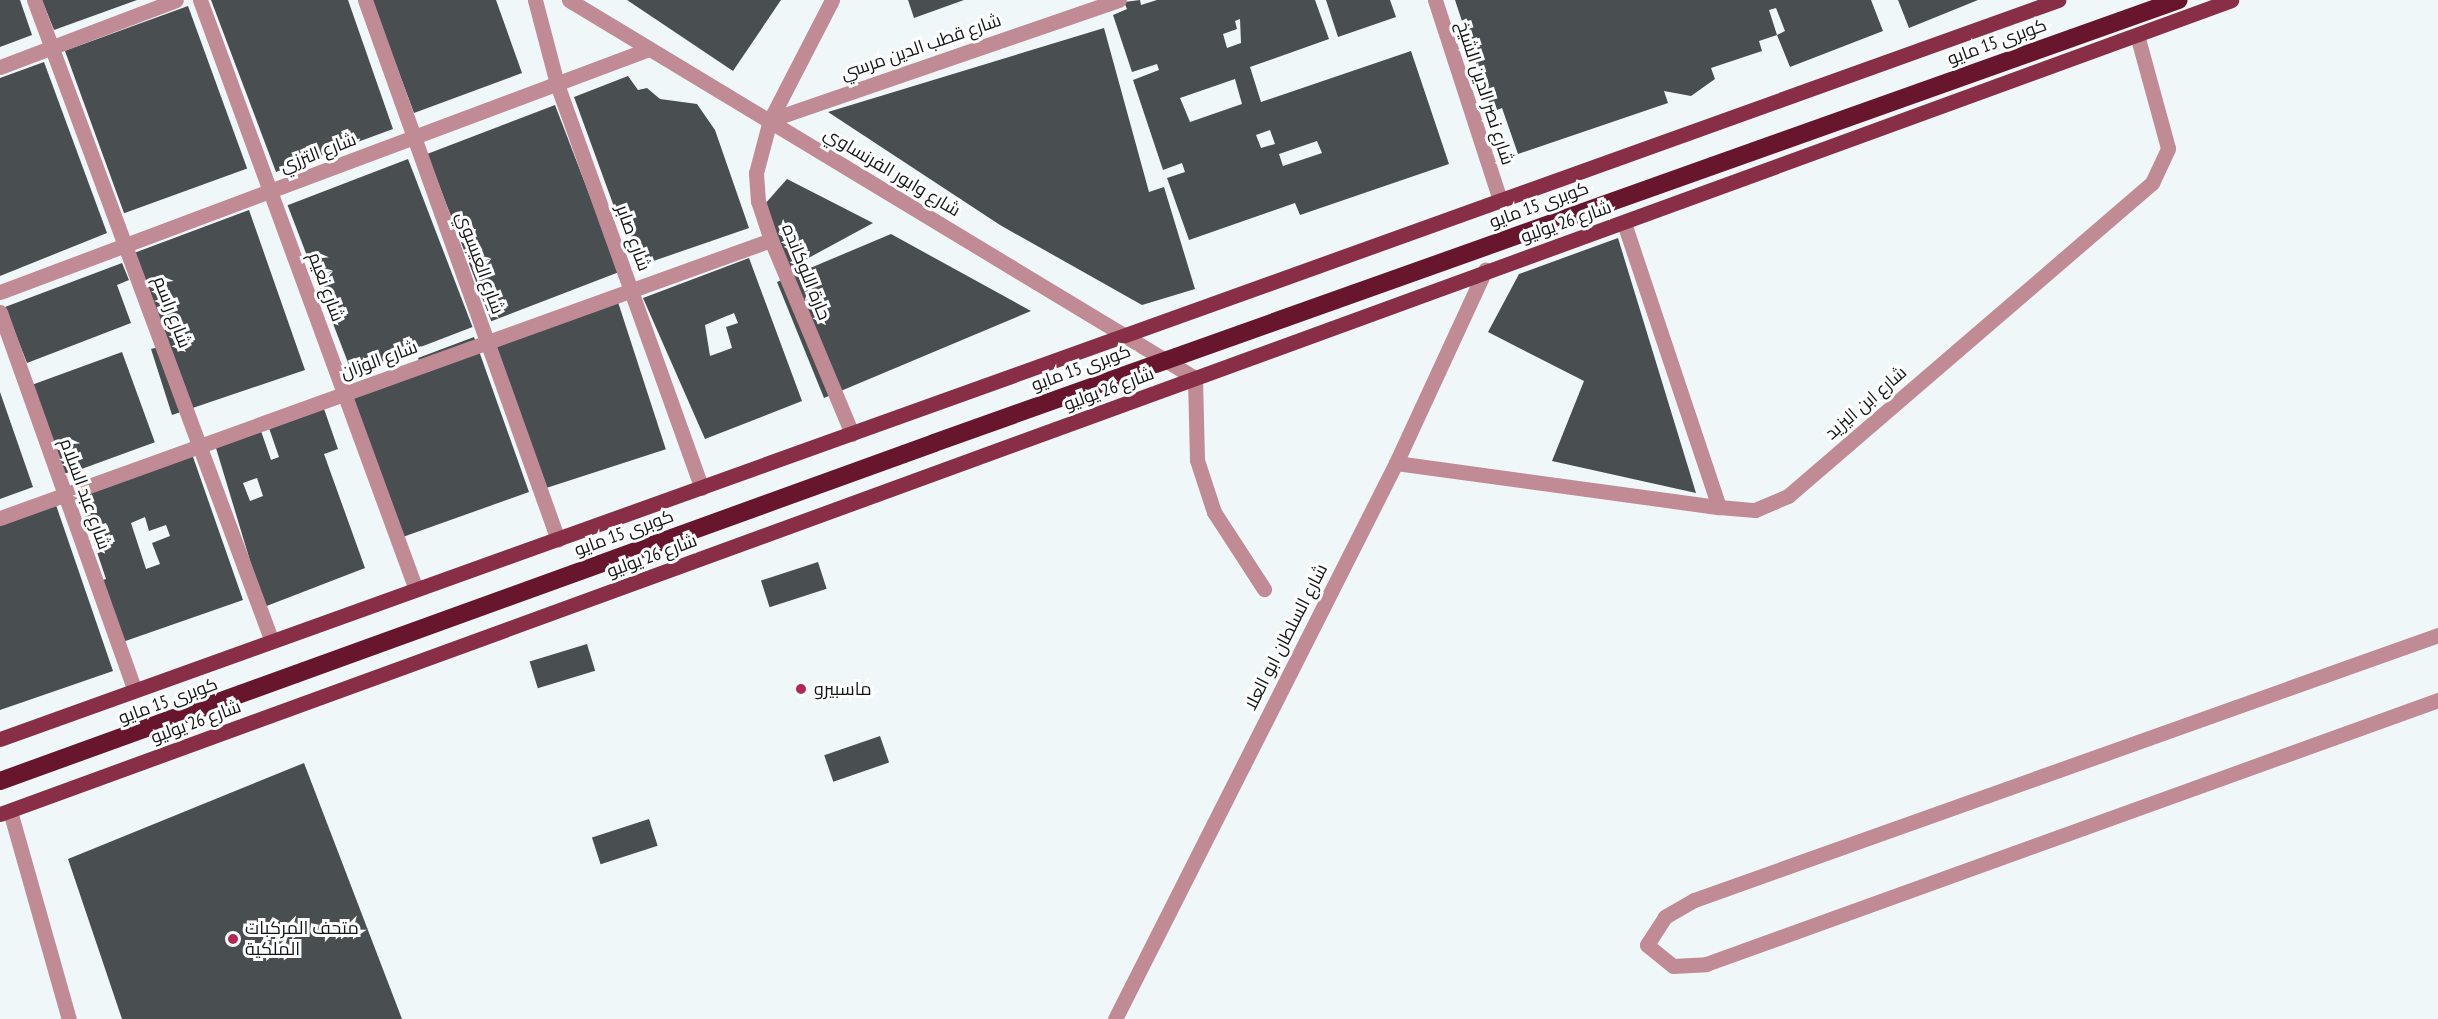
<!DOCTYPE html>
<meta charset="utf-8">
<style>
body{margin:0}
#map{position:relative;width:2438px;height:1019px;overflow:hidden;background:#eff7f9;font-family:"PT Sans Narrow",Cairo,sans-serif}
div>[style]{position:absolute}
.building>*{inset:0;background:#494f51;transform-origin:0 0}
.lane>*{height:15px;margin:-7.5px;padding:0 7.5px;transform-origin:7.5px;border-radius:7.5px;background:#c08b94}
.street>*{height:15px;margin:-7.5px;padding:0 7.5px;transform-origin:7.5px;border-radius:7.5px;background:#c08b94}
.primary>*{height:15px;margin:-7.5px;padding:0 7.5px;transform-origin:7.5px;border-radius:7.5px;background:#882e46}
.highway>*{height:18px;margin:-9px;padding:0 9px;transform-origin:9px;border-radius:9px;background:#68152e}
.highway-bridge>*{height:18px;margin:-9px;padding:0 9px;transform-origin:9px;border-radius:9px;background:#68152e}
.dots>*{width:16px;height:16px;translate:-50% -50%;box-sizing:border-box;border:3px solid #fff;border-radius:50%}
span{translate:-50% -50%;white-space:nowrap;text-align:center;line-height:1.15;-webkit-text-stroke:6px #fff;paint-order:stroke}
.street-label{font-size:18px;color:#121415}
.poi-label{font-size:18px;color:#121415}
.left{translate:0 -50%;text-align:left}
</style>
<div id="map">
<div class="building">
<div style="clip-path:polygon(0 0,20px 0,32px 35px,0 47px)"></div>
<div style="clip-path:polygon(42px 0,137px 0,54px 30px)"></div>
<div style="clip-path:polygon(211px 0,348px 0,393px 129px,276px 172px)"></div>
<div style="clip-path:polygon(372px 0,496px 0,522px 73px,414px 113px)"></div>
<div style="clip-path:polygon(627px 0,781px 0,733px 71px)"></div>
<div style="clip-path:polygon(908px 0,964px 0,914px 18px)"></div>
<div style="clip-path:polygon(evenodd,1140px 0,1141px 5px,1157px 0,1315px 0,1329px 39px,1250px 67px,1261px 102px,1411px 51px,1449px 164px,1300px 215px,1295px 203px,1189px 240px,1167px 178px,1185px 172px,1182px 163px,1163px 170px,1133px 80px,1159px 70px,1157px 64px,1132px 72px,1113px 15px,1127px 9px,1124px 2px,1140px 0,1240px 19px,1241px 43px,1227px 48px,1223px 34px,1237px 29px,1235px 21px,1240px 19px,1140px 0,1235px 79px,1242px 104px,1190px 122px,1180px 98px,1235px 79px,1140px 0,1270px 130px,1275px 144px,1261px 148px,1256px 135px,1270px 130px,1140px 0,1317px 141px,1322px 153px,1283px 166px,1279px 154px,1317px 141px)"></div>
<div style="clip-path:polygon(1326px 0,1390px 0,1396px 17px,1338px 37px)"></div>
<div style="clip-path:polygon(1455px 0,1871px 0,1883px 31px,1790px 67px,1777px 35px,1785px 31px,1776px 8px,1769px 10px,1777px 35px,1759px 41px,1762px 51px,1711px 68px,1715px 79px,1691px 96px,1664px 91px,1668px 103px,1518px 154px,1502px 108px,1492px 112px)"></div>
<div style="clip-path:polygon(1898px 0,1978px 0,1909px 28px)"></div>
<div style="left:188px;top:6px;width:173px;height:131px;rotate:70deg"></div>
<div style="clip-path:polygon(1104px 28px,1149px 192px,1164px 187px,1195px 289px,1142px 305px,1000px 225px,828px 112px)"></div>
<div style="clip-path:polygon(44px 62px,107px 233px,0 276px,0 78px)"></div>
<div style="clip-path:polygon(628px 76px,638px 90px,647px 88px,660px 99px,697px 104px,715px 130px,749px 228px,636px 267px,574px 97px)"></div>
<div style="left:555px;top:105px;width:179px;height:137px;rotate:69deg"></div>
<div style="left:408px;top:159px;width:180px;height:129px;rotate:69deg"></div>
<div style="clip-path:polygon(787px 179px,873px 223px,790px 268px,764px 205px)"></div>
<div style="clip-path:polygon(249px 210px,305px 370px,172px 415px,151px 349px,167px 345px,134px 253px)"></div>
<div style="clip-path:polygon(891px 234px,1031px 311px,824px 398px,777px 282px)"></div>
<div style="clip-path:polygon(1618px 238px,1696px 493px,1552px 461px,1584px 381px,1488px 332px,1519px 274px)"></div>
<div style="clip-path:polygon(evenodd,749px 258px,802px 401px,705px 439px,643px 298px,749px 258px,734px 313px,738px 323px,726px 327px,732px 348px,710px 356px,705px 325px,734px 313px)"></div>
<div style="clip-path:polygon(122px 263px,129px 280px,117px 285px,131px 323px,27px 363px,5px 307px)"></div>
<div style="left:617px;top:299px;width:158px;height:133px;rotate:72deg"></div>
<div style="clip-path:polygon(474px 337px,529px 492px,400px 538px,351px 397px,423px 371px,418px 358px)"></div>
<div style="left:122px;top:352px;width:96px;height:97px;rotate:70deg"></div>
<div style="clip-path:polygon(0 392px,33px 487px,0 499px)"></div>
<div style="clip-path:polygon(evenodd,323px 406px,338px 449px,324px 454px,365px 568px,264px 607px,216px 448px,261px 431px,271px 460px,279px 457px,268px 425px,323px 406px,257px 478px,263px 496px,250px 501px,243px 483px,257px 478px)"></div>
<div style="clip-path:polygon(evenodd,192px 454px,243px 600px,114px 645px,93px 583px,106px 579px,92px 537px,109px 531px,106px 523px,89px 529px,77px 497px,192px 454px,145px 517px,149px 531px,166px 525px,170px 536px,152px 543px,160px 564px,146px 569px,131px 523px,145px 517px)"></div>
<div style="clip-path:polygon(56px 505px,113px 671px,0 710px,0 524px)"></div>
<div style="left:818px;top:562px;width:28px;height:60px;rotate:72deg"></div>
<div style="left:587px;top:644px;width:28px;height:60px;rotate:73deg"></div>
<div style="left:880px;top:736px;width:28px;height:59px;rotate:71deg"></div>
<div style="clip-path:polygon(304px 763px,402px 1019px,122px 1019px,68px 859px)"></div>
<div style="left:649px;top:819px;width:28px;height:60px;rotate:72deg"></div>
</div>
<div class="lane">
<div style="left:1624px;top:223px;width:299px;rotate:71.5deg"></div>
<div style="left:1195px;top:378px;width:82px;rotate:88.6deg"></div>
<div style="left:1197px;top:460px;width:55px;rotate:71.9deg"></div>
<div style="left:1214px;top:512px;width:92px;rotate:57deg"></div>
<div style="left:10px;top:811px;width:216px;rotate:74.2deg"></div>
<div style="left:1115px;top:1019px;width:623px;rotate:-63.19deg"></div>
<div style="left:1396px;top:463px;width:213px;rotate:-65.2deg"></div>
</div>
<div class="street">
<div style="left:34px;top:0;width:682px;rotate:69.65deg"></div>
<div style="left:200px;top:0;width:625px;rotate:69.88deg"></div>
<div style="left:365px;top:0;width:573px;rotate:70.33deg"></div>
<div style="left:535px;top:0;width:87px;rotate:75.3deg"></div>
<div style="left:557px;top:84px;width:429px;rotate:70.3deg"></div>
<div style="left:569px;top:0;width:731px;rotate:31.13deg"></div>
<div style="left:832px;top:0;width:135px;rotate:117.3deg"></div>
<div style="left:770px;top:120px;width:55px;rotate:104.8deg"></div>
<div style="left:756px;top:173px;width:28px;rotate:86deg"></div>
<div style="left:758px;top:201px;width:41px;rotate:71.6deg"></div>
<div style="left:771px;top:240px;width:210px;rotate:67.3deg"></div>
<div style="left:1435px;top:0;width:207px;rotate:72deg"></div>
<div style="left:0;top:67px;width:188px;rotate:-20.8deg"></div>
<div style="left:770px;top:120px;width:369px;rotate:-19deg"></div>
<div style="left:0;top:292px;width:693px;rotate:-20.53deg"></div>
<div style="left:0;top:312px;width:399px;rotate:70.4deg"></div>
<div style="left:1396px;top:463px;width:326px;rotate:7.8deg"></div>
<div style="left:1719px;top:507px;width:36px;rotate:5deg"></div>
<div style="left:1755px;top:510px;width:36px;rotate:-23deg"></div>
<div style="left:1788px;top:496px;width:480px;rotate:-40.7deg"></div>
<div style="left:2152px;top:183px;width:38px;rotate:-65deg"></div>
<div style="left:2168px;top:148px;width:117px;rotate:-105.3deg"></div>
<div style="left:0;top:518px;width:820px;rotate:-19.83deg"></div>
<div style="left:2438px;top:635px;width:790px;rotate:160.39deg"></div>
<div style="left:1694px;top:900px;width:34px;rotate:150deg"></div>
<div style="left:1665px;top:917px;width:33px;rotate:123deg"></div>
<div style="left:1647px;top:945px;width:33px;rotate:39deg"></div>
<div style="left:1673px;top:966px;width:33px;rotate:-3deg"></div>
<div style="left:1706px;top:964px;width:778px;rotate:-19.83deg"></div>
</div>
<div class="primary">
<div style="left:0;top:739px;width:2187px;rotate:-19.75deg"></div>
<div style="left:0;top:814px;width:2375px;rotate:-20.04deg"></div>
</div>
<div class="highway">
<div style="left:0;top:781px;width:993px;rotate:-19.89deg"></div>
</div>
<div class="highway-bridge">
<div style="left:934px;top:443px;width:1321px;rotate:-19.59deg"></div>
</div>
<div class="dots">
<div style="left:801px;top:689px;background:#b62654"></div>
<div style="left:233px;top:939px;background:#b62654"></div>
</div>
<div class="street-label">
<span style="left:1997px;top:42px;rotate:-20deg">كوبرى 15 مايو</span>
<span style="left:921px;top:47px;rotate:-19deg">شارع قطب الدين مرسي</span>
<span style="left:1485px;top:93px;rotate:72deg">شارع نصر الدين الشيخ</span>
<span style="left:318px;top:153px;rotate:-21deg">شارع الترزي</span>
<span style="left:892px;top:172px;rotate:31deg">شارع وابور الفرنساوي</span>
<span style="left:1539px;top:205px;rotate:-20deg">كوبرى 15 مايو</span>
<span style="left:1566px;top:222px;rotate:-19deg">شارع 26 يوليو</span>
<span style="left:633px;top:238px;rotate:70deg">شارع صابر</span>
<span style="left:480px;top:263px;rotate:70deg">شارع العيسوي</span>
<span style="left:806px;top:272px;rotate:68deg">حارة اللوكانده</span>
<span style="left:326px;top:287px;rotate:70deg">شارع نعيم</span>
<span style="left:172px;top:312px;rotate:69deg">شارع راسم</span>
<span style="left:379px;top:360px;rotate:-20deg">شارع الوزان</span>
<span style="left:1081px;top:368px;rotate:-20deg">كوبرى 15 مايو</span>
<span style="left:1109px;top:389px;rotate:-20deg">شارع 26 يوليو</span>
<span style="left:1866px;top:403px;rotate:-41deg">شارع ابن اليزيد</span>
<span style="left:85px;top:494px;rotate:70deg">شارع عبد السلام</span>
<span style="left:624px;top:533px;rotate:-20deg">كوبرى 15 مايو</span>
<span style="left:652px;top:556px;rotate:-20deg">شارع 26 يوليو</span>
<span style="left:1286px;top:637px;rotate:-63deg">شارع السلطان ابو العلا</span>
<span style="left:168px;top:701px;rotate:-20deg">كوبرى 15 مايو</span>
<span style="left:196px;top:722px;rotate:-20deg">شارع 26 يوليو</span>
</div>
<div class="poi-label">
<span class="left" style="left:814px;top:689px">ماسبيرو</span>
<span class="left" style="left:245px;top:939px">متحف المركبات<br>الملكية</span>
</div>
</div>
